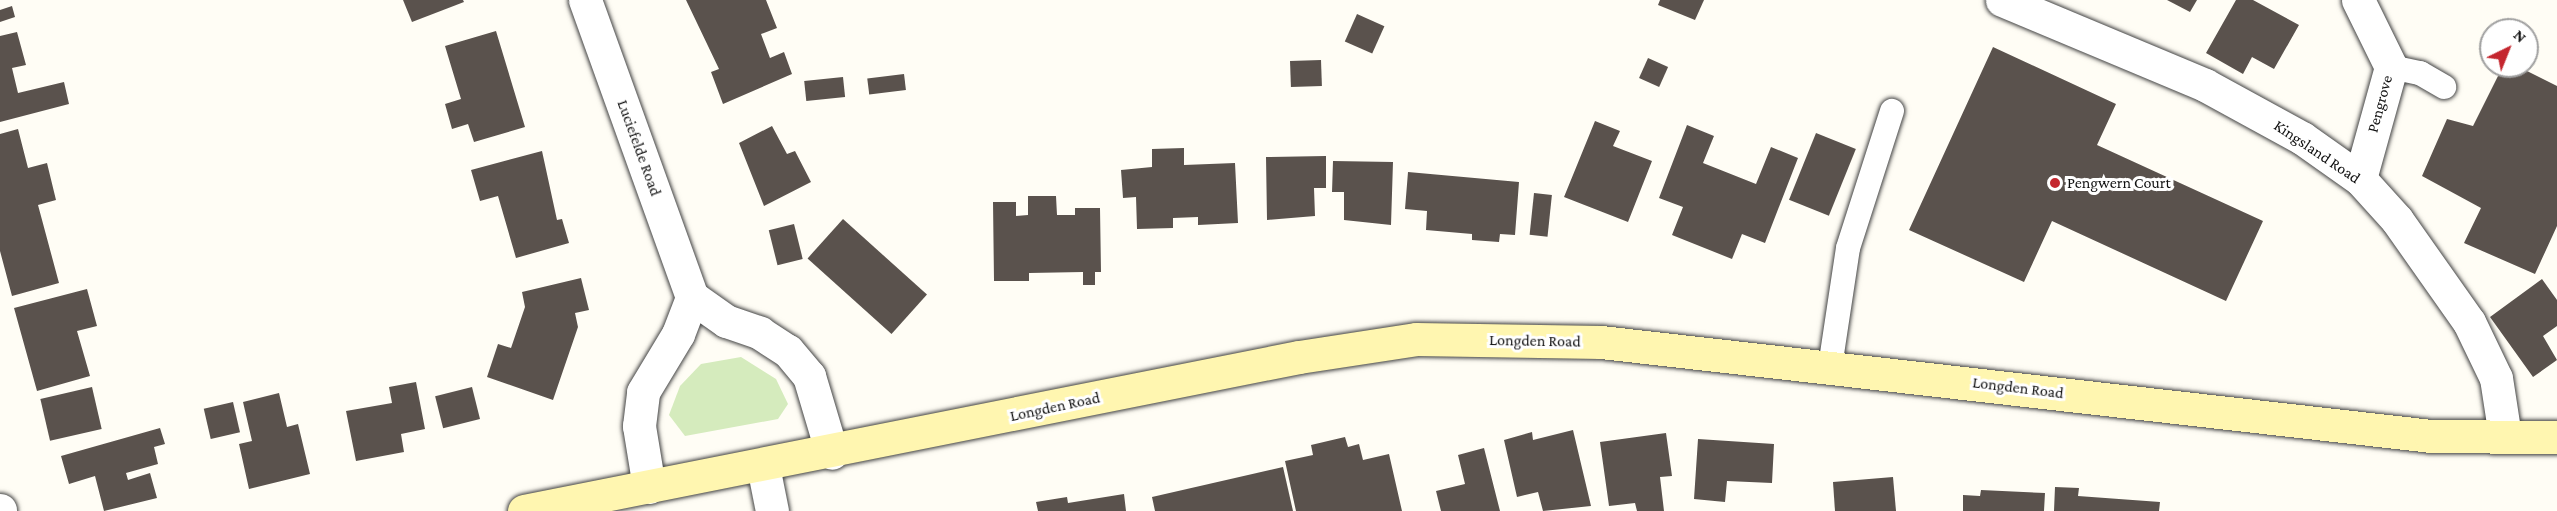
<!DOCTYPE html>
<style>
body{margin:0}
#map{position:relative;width:2557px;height:511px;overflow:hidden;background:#fffdf5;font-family:"Crimson Pro",serif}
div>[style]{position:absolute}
.green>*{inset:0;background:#d5ebbd}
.building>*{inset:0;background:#5a524d;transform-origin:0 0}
.roads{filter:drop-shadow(0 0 2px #444) drop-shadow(0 0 2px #444)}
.lane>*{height:24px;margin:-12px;padding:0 12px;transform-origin:12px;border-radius:12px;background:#fff}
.street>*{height:33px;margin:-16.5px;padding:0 16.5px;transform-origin:16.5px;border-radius:16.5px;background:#fff}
.secondary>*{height:33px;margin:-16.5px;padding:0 16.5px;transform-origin:16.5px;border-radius:16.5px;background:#fff6b0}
.dots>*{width:16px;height:16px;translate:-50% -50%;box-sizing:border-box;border:3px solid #fff;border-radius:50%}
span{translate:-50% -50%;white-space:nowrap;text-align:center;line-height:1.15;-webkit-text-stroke:6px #fff;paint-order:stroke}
.street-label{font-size:16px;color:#111}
.poi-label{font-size:16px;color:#111}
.left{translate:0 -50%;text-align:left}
.north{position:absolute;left:2479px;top:18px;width:60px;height:60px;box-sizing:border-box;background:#fff;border:2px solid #a0a0a0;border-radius:50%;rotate:43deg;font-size:16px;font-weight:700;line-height:24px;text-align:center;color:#111}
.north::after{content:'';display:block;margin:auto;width:21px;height:27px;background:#c4262e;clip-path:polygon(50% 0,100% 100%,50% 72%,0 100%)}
</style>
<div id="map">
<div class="green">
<div style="clip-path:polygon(741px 357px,776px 379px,788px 404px,778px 419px,685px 436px,669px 415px,680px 386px,701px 364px)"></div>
</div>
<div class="building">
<div style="clip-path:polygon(403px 0,463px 0,464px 2px,412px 22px)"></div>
<div style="clip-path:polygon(686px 0,766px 0,777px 28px,761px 34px,770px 58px,784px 52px,792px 74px,723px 104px,711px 72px,719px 69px)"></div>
<div style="clip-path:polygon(1660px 0,1704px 0,1695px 20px,1658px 5px)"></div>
<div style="clip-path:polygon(2167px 0,2197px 0,2190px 12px)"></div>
<div style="clip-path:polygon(2236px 0,2253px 0,2299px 25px,2274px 69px,2252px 57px,2243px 74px,2206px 53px)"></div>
<div style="clip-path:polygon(12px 6px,15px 17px,0 22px,0 10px)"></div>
<div style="left:1357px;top:14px;width:30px;height:30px;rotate:24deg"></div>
<div style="clip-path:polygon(496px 31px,525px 127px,474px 142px,468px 124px,452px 129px,445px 104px,461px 99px,445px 46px)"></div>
<div style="clip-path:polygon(17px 32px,26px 65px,12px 68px,18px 93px,64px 82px,69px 104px,0 122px,0 36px)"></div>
<div style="clip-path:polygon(1993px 47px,2116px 104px,2097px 145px,2263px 221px,2226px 301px,2052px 221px,2024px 282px,1909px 230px)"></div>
<div style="left:1648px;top:58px;width:22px;height:22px;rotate:24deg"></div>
<div style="left:1321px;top:60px;width:26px;height:31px;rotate:88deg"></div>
<div style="clip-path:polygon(2503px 66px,2517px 66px,2557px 86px,2557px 226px,2535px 274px,2464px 243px,2481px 208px,2422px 176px,2447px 119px,2473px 126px)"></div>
<div style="left:904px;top:74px;width:16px;height:37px;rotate:83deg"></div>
<div style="left:843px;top:77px;width:20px;height:39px;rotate:84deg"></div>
<div style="clip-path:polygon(1595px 121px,1620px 131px,1613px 146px,1652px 161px,1628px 222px,1564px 197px)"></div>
<div style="clip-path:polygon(1687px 125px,1714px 136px,1703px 163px,1756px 184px,1771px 147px,1798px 158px,1765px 243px,1742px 234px,1732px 259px,1672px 235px,1683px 207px,1659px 198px)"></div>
<div style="clip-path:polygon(772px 126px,787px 154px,795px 151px,811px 182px,764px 206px,739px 143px)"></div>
<div style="clip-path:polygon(18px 129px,28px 168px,47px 163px,56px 200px,38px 205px,59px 283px,12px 296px,0 251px,0 134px)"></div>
<div style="left:1816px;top:133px;width:43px;height:72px;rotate:22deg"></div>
<div style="clip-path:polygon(1184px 148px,1184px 165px,1235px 163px,1238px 223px,1198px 225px,1198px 217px,1173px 218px,1173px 228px,1137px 229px,1136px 197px,1123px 198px,1121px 170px,1152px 167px,1152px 149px)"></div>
<div style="clip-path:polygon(542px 151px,557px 220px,562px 219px,569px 243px,516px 258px,498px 196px,480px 201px,471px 170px)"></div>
<div style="clip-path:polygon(1326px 156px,1326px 188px,1314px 188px,1315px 216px,1267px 220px,1266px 157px)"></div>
<div style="clip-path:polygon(1333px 161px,1393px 162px,1391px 225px,1344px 220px,1344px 192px,1332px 192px)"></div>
<div style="clip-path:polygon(1408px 172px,1519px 182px,1515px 235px,1500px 234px,1499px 242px,1472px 240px,1472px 234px,1426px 230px,1427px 211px,1405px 209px)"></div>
<div style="left:1534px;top:193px;width:18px;height:42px;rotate:6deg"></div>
<div style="clip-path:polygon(1028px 196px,1056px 196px,1057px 215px,1075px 215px,1075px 208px,1100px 208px,1101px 272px,1095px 272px,1095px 285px,1083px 285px,1083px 272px,1029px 273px,1029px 281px,994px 281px,993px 202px,1016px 202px,1016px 216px,1028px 215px)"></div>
<div style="left:843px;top:219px;width:113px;height:53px;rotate:42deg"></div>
<div style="left:794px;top:224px;width:36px;height:26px;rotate:76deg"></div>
<div style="clip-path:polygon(581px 278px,589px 310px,575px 313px,578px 327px,553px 400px,487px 377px,498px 344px,511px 348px,525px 307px,522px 292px)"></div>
<div style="clip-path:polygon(2542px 279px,2557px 300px,2557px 326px,2543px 336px,2557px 360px,2533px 377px,2490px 317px)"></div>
<div style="clip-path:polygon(87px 289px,97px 326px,77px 331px,90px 376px,37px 391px,14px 308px)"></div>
<div style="clip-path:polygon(416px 382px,425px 429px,401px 434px,404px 452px,356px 461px,346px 411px,392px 403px,389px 387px)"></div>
<div style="left:92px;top:387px;width:43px;height:53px;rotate:77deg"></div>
<div style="left:472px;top:387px;width:33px;height:38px;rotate:76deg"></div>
<div style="clip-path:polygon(279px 393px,287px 427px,298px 424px,310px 474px,249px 489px,239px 444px,252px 441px,243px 402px)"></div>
<div style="left:233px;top:402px;width:31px;height:30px;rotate:77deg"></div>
<div style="clip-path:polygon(160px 428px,165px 444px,154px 447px,158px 464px,126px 473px,128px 480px,150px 473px,157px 498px,104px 511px,95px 476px,69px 484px,61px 456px)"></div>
<div style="clip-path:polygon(1573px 430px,1591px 506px,1543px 511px,1538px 492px,1517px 497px,1504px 440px,1532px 432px,1533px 440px)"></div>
<div style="clip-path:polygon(1666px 433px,1672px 476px,1660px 477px,1664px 511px,1637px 511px,1635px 503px,1609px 506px,1600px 442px)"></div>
<div style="clip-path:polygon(1345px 437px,1348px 447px,1359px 444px,1363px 460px,1389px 454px,1402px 511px,1296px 511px,1285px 461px,1313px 455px,1311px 445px)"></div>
<div style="clip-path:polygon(1698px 439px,1774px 444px,1772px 483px,1727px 481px,1725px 502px,1694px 499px)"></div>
<div style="clip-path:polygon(1484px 448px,1500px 511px,1441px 511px,1436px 491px,1465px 484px,1458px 455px)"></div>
<div style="clip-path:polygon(1283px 467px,1293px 511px,1155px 511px,1152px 497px)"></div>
<div style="clip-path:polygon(1893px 477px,1896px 511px,1835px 511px,1833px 482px)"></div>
<div style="clip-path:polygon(2055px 487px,2079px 488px,2078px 496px,2160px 502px,2159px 511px,2054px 511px)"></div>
<div style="clip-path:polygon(1981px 490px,2045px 493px,2044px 511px,1963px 511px,1963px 495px,1980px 496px)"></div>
<div style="clip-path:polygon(1124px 494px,1126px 511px,1038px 511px,1036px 502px,1067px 497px,1068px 503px)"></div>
</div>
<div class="roads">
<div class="lane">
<div style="left:2391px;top:67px;width:30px;rotate:12deg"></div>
<div style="left:2420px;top:73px;width:28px;rotate:30deg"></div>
<div style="left:1830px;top:367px;width:120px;rotate:-81.4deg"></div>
<div style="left:1848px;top:248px;width:144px;rotate:-72.2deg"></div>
</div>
<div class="street">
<div style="left:585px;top:0;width:316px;rotate:70.2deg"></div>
<div style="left:2002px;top:0;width:220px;rotate:22.7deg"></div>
<div style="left:2205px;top:85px;width:111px;rotate:28.7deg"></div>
<div style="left:2302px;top:138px;width:71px;rotate:35.3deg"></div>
<div style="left:2360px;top:179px;width:55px;rotate:47.9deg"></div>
<div style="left:2397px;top:220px;width:125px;rotate:54.8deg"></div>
<div style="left:2469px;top:322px;width:62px;rotate:64.3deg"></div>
<div style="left:2496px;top:378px;width:59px;rotate:81.2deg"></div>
<div style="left:2358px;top:0;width:75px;rotate:63.8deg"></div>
<div style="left:2391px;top:67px;width:116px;rotate:105.5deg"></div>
<div style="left:763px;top:466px;width:46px;rotate:78.7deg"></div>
<div style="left:649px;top:487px;width:62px;rotate:-99.3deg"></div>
<div style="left:639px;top:426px;width:34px;rotate:-83deg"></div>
<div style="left:643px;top:392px;width:68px;rotate:-58.9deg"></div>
<div style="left:678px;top:334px;width:40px;rotate:-69deg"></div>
<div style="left:692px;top:297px;width:42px;rotate:35.2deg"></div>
<div style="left:726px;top:321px;width:36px;rotate:19deg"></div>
<div style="left:760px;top:333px;width:33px;rotate:33deg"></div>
<div style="left:788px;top:351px;width:33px;rotate:50deg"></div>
<div style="left:809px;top:376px;width:80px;rotate:73.4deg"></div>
<div style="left:0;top:510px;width:1px;rotate:90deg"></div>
</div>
<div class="secondary">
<div style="left:524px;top:511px;width:790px;rotate:-11.24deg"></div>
<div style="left:1299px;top:357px;width:118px;rotate:-8.7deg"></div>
<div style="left:1416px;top:339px;width:185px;rotate:0.9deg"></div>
<div style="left:1601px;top:342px;width:835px;rotate:6.46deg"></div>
<div style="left:2431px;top:436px;width:126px;rotate:0.5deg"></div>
</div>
</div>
<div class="dots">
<div style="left:2055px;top:183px;background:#c4262e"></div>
</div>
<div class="street-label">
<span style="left:2380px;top:104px;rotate:-75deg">Pengrove</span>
<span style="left:639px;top:148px;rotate:70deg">Luciefelde Road</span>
<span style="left:2317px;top:152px;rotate:34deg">Kingsland Road</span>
<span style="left:1535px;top:341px;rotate:1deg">Longden Road</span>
<span style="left:2018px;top:388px;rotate:7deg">Longden Road</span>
<span style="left:1055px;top:407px;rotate:-12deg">Longden Road</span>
</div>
<div class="poi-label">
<span class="left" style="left:2067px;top:183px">Pengwern Court</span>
</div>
<div class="north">N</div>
</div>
